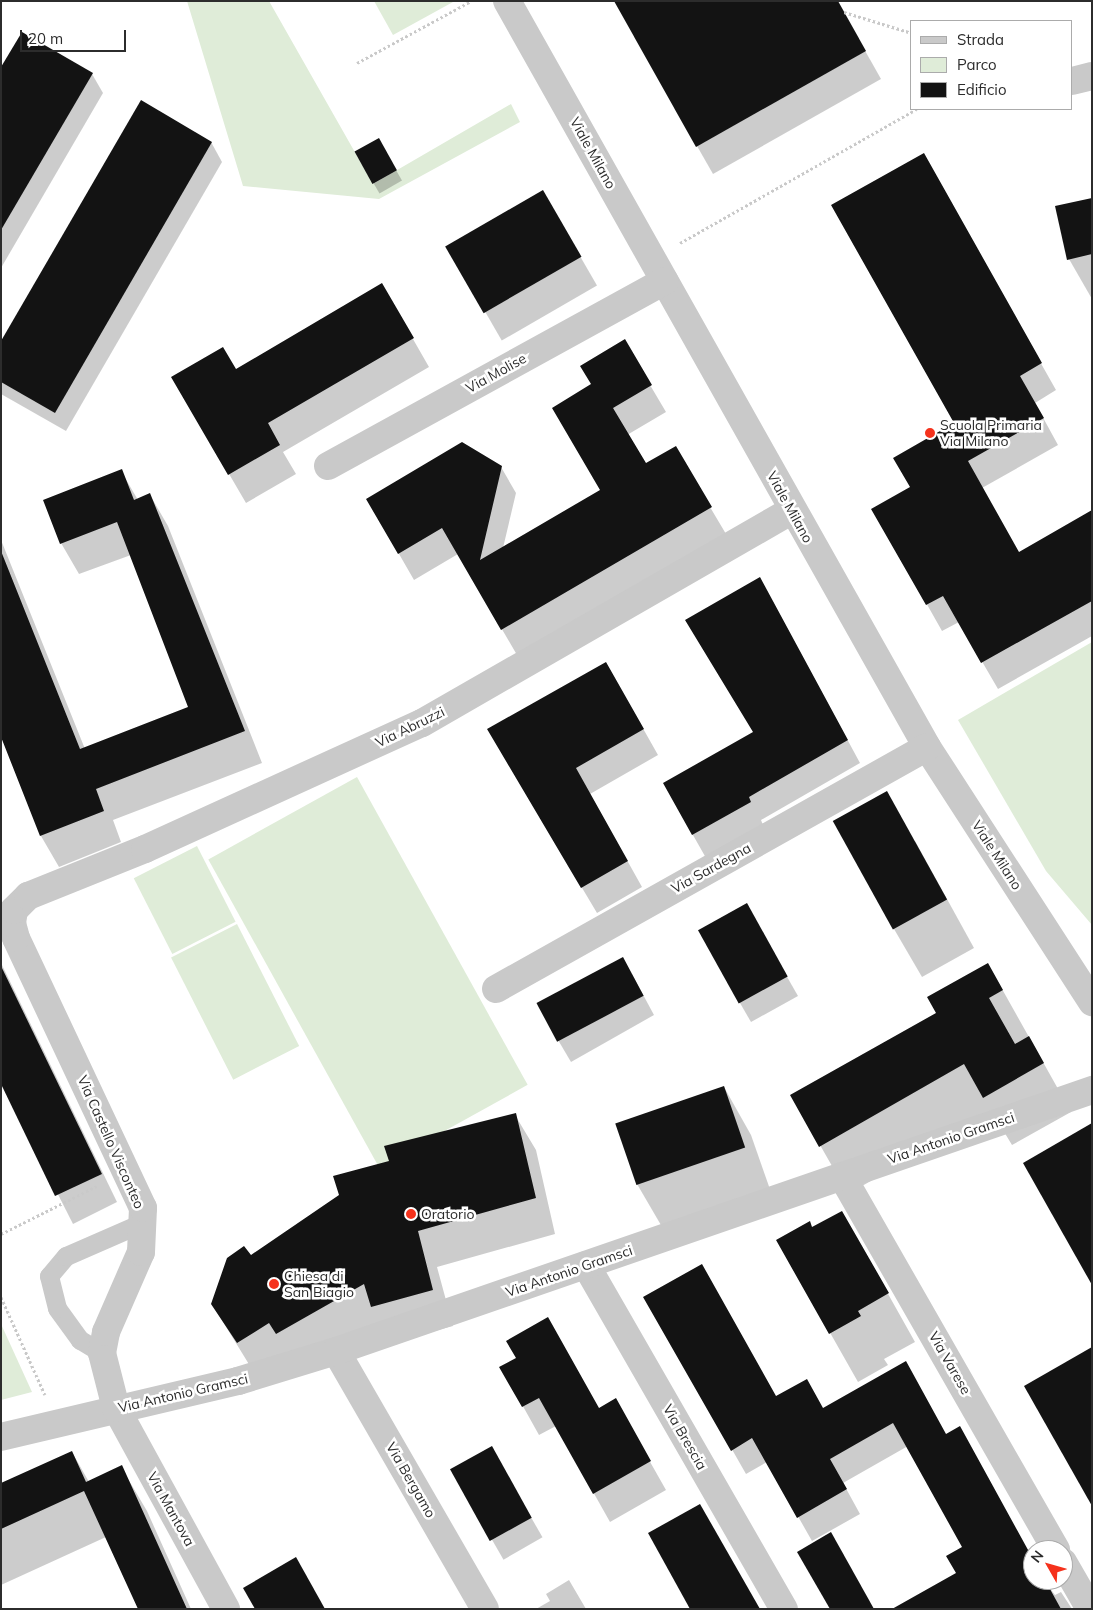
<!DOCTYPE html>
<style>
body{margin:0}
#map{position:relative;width:1093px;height:1610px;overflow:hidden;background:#fff;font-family:Mulish,sans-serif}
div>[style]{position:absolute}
.green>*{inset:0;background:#dfecd8;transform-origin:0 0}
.shadow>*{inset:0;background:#0003;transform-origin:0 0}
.building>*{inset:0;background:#131313;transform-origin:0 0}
.path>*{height:3px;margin-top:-1.5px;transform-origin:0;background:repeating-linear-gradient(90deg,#c9c9c9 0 2.5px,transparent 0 5px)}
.lane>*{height:19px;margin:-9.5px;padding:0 9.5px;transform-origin:9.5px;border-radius:9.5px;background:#c9c9c9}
.street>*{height:28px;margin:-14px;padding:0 14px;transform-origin:14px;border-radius:14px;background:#c9c9c9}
.dots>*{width:14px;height:14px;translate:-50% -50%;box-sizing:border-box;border:2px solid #fff;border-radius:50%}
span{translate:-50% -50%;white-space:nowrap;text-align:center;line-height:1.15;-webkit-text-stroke:5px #fff;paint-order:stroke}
.street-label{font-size:14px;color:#2c2c2c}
.poi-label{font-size:14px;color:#2c2c2c}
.left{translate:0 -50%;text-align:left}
.frame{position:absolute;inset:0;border:2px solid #2c2c2c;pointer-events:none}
.legend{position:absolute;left:910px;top:20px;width:162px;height:90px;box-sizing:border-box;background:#fff;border:1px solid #ababab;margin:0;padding:6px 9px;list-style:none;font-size:15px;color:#2c2c2c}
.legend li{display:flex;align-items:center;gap:10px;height:25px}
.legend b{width:25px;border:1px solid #ababab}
.north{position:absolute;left:1023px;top:1540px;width:50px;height:50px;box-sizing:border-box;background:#fff;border:1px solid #ababab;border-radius:50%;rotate:308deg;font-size:14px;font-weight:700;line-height:20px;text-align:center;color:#2c2c2c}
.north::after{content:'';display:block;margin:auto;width:18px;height:22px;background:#f5321c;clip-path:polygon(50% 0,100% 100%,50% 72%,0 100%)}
.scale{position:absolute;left:20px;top:30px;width:106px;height:22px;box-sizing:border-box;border:2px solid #2c2c2c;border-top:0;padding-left:6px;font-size:15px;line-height:18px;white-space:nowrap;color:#2c2c2c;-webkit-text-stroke:4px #fff;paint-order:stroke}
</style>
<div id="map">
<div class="green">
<div style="clip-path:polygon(187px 1px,269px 1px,373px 184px,511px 104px,520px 122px,379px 199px,243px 186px)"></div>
<div style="clip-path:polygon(374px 1px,452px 1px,453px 2px,393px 35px)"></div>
<div style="clip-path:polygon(1092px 642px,1092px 925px,1046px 871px,958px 720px)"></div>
<div style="left:357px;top:777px;width:352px;height:170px;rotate:61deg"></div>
<div style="left:197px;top:846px;width:85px;height:71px;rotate:63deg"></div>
<div style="left:237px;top:924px;width:137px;height:74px;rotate:63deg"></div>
<div style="clip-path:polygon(1px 1324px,32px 1392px,1px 1400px)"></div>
</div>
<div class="shadow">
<div style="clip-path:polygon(837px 1px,881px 79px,713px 174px,697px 146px)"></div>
<div style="clip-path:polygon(1px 70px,92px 74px,103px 93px,1px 268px)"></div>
<div style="left:378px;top:139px;width:48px;height:26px;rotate:60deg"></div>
<div style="clip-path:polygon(211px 142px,222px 162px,66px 431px,1px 394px,1px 343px)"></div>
<div style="clip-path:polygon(938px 181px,1056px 390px,1035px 403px,1058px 445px,982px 488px,1019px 554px,1092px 532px,1092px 636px,998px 689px,959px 622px,942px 631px,873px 509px,912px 488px,956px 423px)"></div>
<div style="left:543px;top:192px;width:108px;height:110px;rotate:60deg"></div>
<div style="clip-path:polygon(1092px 199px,1092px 299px,1069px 259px)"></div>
<div style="clip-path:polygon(382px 285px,429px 367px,283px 452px,296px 474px,246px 503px,173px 378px,236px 371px)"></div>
<div style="clip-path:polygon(624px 341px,666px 412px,627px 435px,645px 465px,675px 448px,726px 534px,517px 655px,458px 554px,414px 580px,368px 500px,501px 467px,516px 493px,503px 548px,601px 491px,592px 385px)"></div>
<div style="clip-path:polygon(121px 471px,138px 500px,150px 495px,168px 526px,262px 763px,113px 820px,121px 842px,59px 867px,41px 836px,1px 733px,1px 540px,85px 749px,190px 708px,131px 555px,79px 574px,61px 543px)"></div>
<div style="clip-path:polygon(773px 602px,860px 763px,761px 820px,763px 825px,706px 858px,664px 784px,754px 733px)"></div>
<div style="clip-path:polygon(606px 663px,658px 755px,590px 794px,642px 887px,597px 913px,503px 755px)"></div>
<div style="clip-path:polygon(915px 841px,974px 948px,922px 977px,894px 929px)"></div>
<div style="clip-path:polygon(746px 905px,798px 996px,751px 1022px,740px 1003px)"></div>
<div style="clip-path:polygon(1px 963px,117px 1202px,73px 1224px,1px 1082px)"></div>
<div style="clip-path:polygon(988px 964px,1071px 1112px,1012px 1145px,992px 1112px,848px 1194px,792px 1096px,938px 1014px)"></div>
<div style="clip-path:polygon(634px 978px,654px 1015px,571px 1062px,538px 1006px)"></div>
<div style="clip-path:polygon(724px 1087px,751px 1135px,772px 1195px,665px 1232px,637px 1184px,616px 1124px)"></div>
<div style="clip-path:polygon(515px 1115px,536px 1150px,555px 1234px,437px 1267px,453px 1326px,258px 1379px,212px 1304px,251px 1257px,390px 1162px)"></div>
<div style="clip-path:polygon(778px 1241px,869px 1260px,915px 1342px,884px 1359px,888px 1365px,858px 1382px)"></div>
<div style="clip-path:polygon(645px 1297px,776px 1398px,823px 1410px,906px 1363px,946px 1435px,1033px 1560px,1033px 1580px,1044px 1580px,1055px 1595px,1061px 1592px,1072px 1609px,978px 1609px,964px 1547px,908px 1446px,843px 1483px,860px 1514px,812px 1541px,767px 1462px,746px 1474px)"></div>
<div style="clip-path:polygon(501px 1367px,599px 1410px,615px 1400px,666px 1490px,610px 1522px,556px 1426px,539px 1435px)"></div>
<div style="left:491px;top:1448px;width:103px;height:45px;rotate:60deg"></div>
<div style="clip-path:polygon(72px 1452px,89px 1482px,121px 1467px,147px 1511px,191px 1609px,139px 1609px,106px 1537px,1px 1585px,1px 1485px)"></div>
<div style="clip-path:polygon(569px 1580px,586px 1609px,536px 1609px,550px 1601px,546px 1594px)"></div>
</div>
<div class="building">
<div style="clip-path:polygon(614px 1px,838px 1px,866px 51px,696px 147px)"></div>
<div style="clip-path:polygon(22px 32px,93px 73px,1px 230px,1px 67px)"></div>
<div style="clip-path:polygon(141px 100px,212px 142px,55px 413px,1px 382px,1px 341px)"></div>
<div style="left:379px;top:138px;width:37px;height:28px;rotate:61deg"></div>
<div style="clip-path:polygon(924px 153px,1042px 363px,1020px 376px,1044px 418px,968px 461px,1019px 552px,1092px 510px,1092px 601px,981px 663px,943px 596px,926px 605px,871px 509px,910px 487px,893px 458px,954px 423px,831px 205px)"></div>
<div style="left:543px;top:190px;width:77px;height:113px;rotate:60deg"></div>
<div style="clip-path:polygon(1092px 198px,1092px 254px,1067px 260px,1055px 206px)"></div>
<div style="clip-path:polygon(382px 283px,414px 338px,268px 423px,280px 445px,228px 475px,171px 377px,223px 347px,236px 369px)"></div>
<div style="clip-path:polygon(625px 339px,652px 385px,613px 408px,646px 463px,676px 446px,712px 507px,501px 630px,442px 528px,398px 554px,366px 499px,462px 442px,502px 466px,480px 560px,600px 490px,552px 408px,591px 384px,580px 366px)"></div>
<div style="clip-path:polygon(122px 469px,134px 500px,150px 493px,245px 731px,96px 789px,104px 811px,40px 836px,1px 737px,1px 551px,80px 749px,188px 707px,117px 522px,60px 544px,43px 500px)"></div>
<div style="clip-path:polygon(760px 577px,848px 740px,749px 797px,751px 802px,692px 835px,663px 783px,753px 732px,685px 620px)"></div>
<div style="clip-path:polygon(606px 662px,644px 729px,576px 768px,628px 861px,581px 888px,487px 729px)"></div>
<div style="left:887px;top:791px;width:124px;height:62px;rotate:61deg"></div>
<div style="left:747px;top:903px;width:84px;height:56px;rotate:61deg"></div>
<div style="left:623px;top:957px;width:44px;height:98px;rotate:62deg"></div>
<div style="clip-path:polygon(988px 963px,1003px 990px,989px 998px,1015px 1044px,1029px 1036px,1044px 1063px,983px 1098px,964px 1064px,819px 1147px,790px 1095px,936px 1013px,927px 997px)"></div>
<div style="clip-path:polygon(1px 966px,102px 1174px,55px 1196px,1px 1084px)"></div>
<div style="left:724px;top:1086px;width:65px;height:115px;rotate:71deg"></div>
<div style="clip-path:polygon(516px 1113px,536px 1198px,418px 1231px,433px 1290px,371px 1307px,364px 1284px,276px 1334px,269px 1323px,237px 1343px,211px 1304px,227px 1258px,244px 1246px,251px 1255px,339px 1195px,333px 1176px,389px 1161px,384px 1146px)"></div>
<div style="clip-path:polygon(1092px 1123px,1092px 1285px,1023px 1163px)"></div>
<div style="clip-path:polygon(842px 1211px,889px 1293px,858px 1311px,861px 1316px,829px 1334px,776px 1240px,810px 1221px,812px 1227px)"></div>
<div style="clip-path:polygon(702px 1264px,776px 1396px,807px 1379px,823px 1408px,906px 1361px,946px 1434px,960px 1426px,1033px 1559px,1033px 1580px,1045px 1580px,1061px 1609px,892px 1609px,956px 1573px,946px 1556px,962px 1547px,893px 1423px,830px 1459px,847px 1489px,797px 1518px,752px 1438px,731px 1451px,643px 1297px)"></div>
<div style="clip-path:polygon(548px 1317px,599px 1408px,616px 1398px,651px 1461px,593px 1494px,539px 1398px,522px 1407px,499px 1367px,516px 1358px,506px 1341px)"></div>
<div style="clip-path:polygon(1092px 1347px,1092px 1506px,1024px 1386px)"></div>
<div style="left:492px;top:1446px;width:82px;height:48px;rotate:61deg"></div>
<div style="clip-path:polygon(72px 1451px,86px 1482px,122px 1465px,187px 1609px,138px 1609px,84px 1491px,1px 1529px,1px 1483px)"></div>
<div style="clip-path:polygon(700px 1504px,760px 1609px,690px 1609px,648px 1533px)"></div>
<div style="clip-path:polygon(831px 1532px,874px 1609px,830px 1609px,797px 1552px)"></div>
<div style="clip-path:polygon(296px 1557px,325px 1609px,255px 1609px,243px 1588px)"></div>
</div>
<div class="path">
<div style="left:844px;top:12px;width:71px;rotate:17.2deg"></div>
<div style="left:357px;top:63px;width:130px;rotate:-28.5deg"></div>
<div style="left:680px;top:243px;width:272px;rotate:-29.5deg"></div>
<div style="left:1px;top:1234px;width:107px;rotate:-26.6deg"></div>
<div style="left:1px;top:1297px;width:107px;rotate:65.8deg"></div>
</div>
<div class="lane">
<div style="left:102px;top:1353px;width:26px;rotate:-149deg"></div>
<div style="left:80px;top:1340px;width:39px;rotate:-126deg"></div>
<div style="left:57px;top:1308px;width:33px;rotate:-104deg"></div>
<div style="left:49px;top:1276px;width:26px;rotate:-50deg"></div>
<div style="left:66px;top:1256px;width:85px;rotate:-23.6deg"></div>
</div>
<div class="street">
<div style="left:507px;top:1px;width:856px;rotate:60.62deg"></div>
<div style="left:927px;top:747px;width:304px;rotate:57.1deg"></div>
<div style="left:1072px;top:81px;width:21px;rotate:-14deg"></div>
<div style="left:328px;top:466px;width:384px;rotate:-28.8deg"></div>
<div style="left:496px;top:989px;width:494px;rotate:-29.3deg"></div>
<div style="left:842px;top:1176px;width:431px;rotate:60.2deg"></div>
<div style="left:586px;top:1265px;width:397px;rotate:60.1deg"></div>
<div style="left:336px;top:1351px;width:298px;rotate:60deg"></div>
<div style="left:1px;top:1437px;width:244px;rotate:-13.3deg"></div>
<div style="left:238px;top:1381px;width:102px;rotate:-17deg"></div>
<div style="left:336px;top:1351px;width:800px;rotate:-19.05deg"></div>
<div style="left:1063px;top:1562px;width:54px;rotate:60.1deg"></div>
<div style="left:226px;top:1609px;width:229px;rotate:-118.7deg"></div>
<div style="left:116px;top:1408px;width:57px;rotate:-104.3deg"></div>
<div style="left:102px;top:1353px;width:21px;rotate:-79deg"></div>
<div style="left:106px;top:1332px;width:87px;rotate:-66.4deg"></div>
<div style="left:141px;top:1252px;width:44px;rotate:-87.4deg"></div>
<div style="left:143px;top:1208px;width:298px;rotate:-115.2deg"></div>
<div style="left:16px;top:938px;width:16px;rotate:-105deg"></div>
<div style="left:12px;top:923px;width:13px;rotate:-81deg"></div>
<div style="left:14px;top:910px;width:20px;rotate:-45deg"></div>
<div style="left:28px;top:896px;width:126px;rotate:-21.9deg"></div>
<div style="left:145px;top:849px;width:304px;rotate:-24.5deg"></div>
<div style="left:422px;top:723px;width:426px;rotate:-29.9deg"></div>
</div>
<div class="dots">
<div style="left:930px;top:433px;background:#f5321c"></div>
<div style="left:411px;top:1214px;background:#f5321c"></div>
<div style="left:274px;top:1284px;background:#f5321c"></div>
</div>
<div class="street-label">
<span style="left:593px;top:153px;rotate:61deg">Viale Milano</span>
<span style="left:496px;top:373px;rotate:-29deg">Via Molise</span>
<span style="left:790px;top:507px;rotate:61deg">Viale Milano</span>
<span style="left:410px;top:727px;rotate:-26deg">Via Abruzzi</span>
<span style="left:997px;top:855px;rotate:57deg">Viale Milano</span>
<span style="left:711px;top:868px;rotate:-29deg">Via Sardegna</span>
<span style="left:951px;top:1138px;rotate:-19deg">Via Antonio Gramsci</span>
<span style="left:111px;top:1142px;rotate:66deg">Via Castello Visconteo</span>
<span style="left:569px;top:1271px;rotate:-19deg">Via Antonio Gramsci</span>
<span style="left:950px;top:1363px;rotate:60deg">Via Varese</span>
<span style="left:183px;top:1393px;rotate:-13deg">Via Antonio Gramsci</span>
<span style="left:685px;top:1437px;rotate:60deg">Via Brescia</span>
<span style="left:411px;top:1480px;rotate:60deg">Via Bergamo</span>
<span style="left:171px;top:1509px;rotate:61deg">Via Mantova</span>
</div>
<div class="poi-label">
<span class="left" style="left:940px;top:433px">Scuola Primaria<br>Via Milano</span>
<span class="left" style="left:421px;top:1214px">Oratorio</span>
<span class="left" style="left:284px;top:1284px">Chiesa di<br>San Biagio</span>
</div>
<div class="frame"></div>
<ul class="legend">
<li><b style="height:6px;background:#c9c9c9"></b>Strada</li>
<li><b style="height:14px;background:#dfecd8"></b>Parco</li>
<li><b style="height:14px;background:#131313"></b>Edificio</li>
</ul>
<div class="north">N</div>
<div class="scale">20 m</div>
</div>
